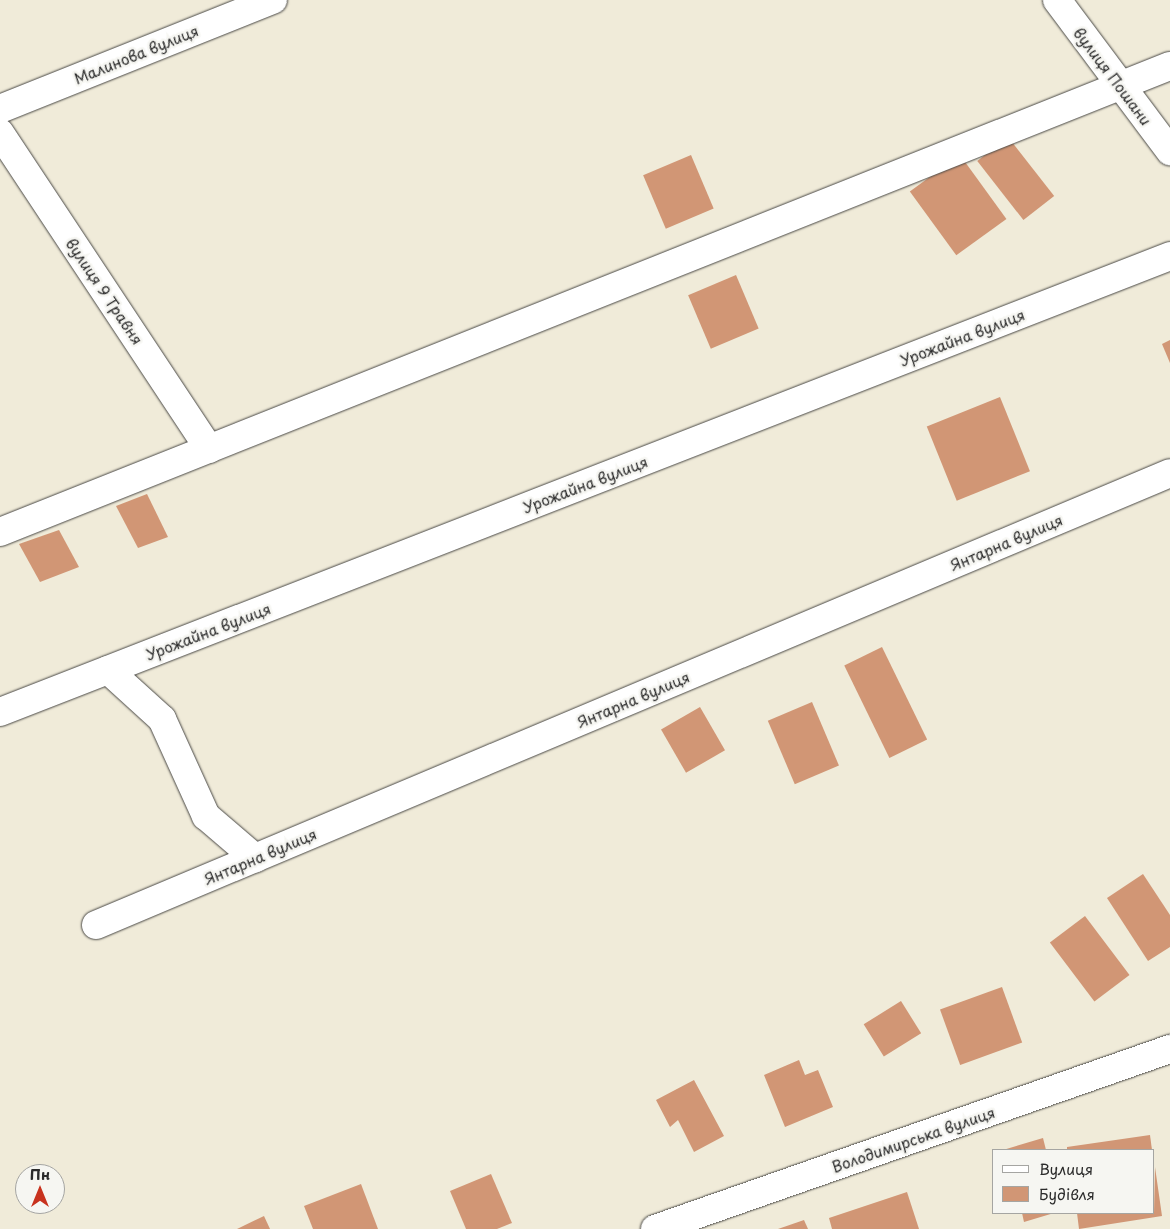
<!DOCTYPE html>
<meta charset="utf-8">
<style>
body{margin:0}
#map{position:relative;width:1170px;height:1229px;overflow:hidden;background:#f0ebd9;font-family:"Playpen Sans",sans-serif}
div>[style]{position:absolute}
.building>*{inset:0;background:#d19675;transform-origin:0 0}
.roads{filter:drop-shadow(0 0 1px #494845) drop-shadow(0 0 1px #494845)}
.minor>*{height:28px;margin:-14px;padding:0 14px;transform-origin:14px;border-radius:14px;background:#fff}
span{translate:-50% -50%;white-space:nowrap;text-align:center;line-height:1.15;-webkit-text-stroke:5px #f6f6f2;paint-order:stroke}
.street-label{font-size:15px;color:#2b2b2b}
.legend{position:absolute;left:992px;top:1149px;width:162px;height:65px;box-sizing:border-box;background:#f6f6f2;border:1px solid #a5a5a2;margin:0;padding:6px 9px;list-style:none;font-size:15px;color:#2b2b2b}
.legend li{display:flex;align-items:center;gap:10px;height:25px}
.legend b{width:25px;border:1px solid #a5a5a2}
.north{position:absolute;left:15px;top:1164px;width:50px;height:50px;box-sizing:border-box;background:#f6f6f2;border:1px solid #a5a5a2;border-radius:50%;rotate:0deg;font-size:14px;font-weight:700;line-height:20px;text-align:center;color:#2b2b2b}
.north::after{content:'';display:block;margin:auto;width:18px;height:22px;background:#c8321e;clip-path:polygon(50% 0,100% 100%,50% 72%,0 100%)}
</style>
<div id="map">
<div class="building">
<div style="left:1008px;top:137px;width:75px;height:39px;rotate:52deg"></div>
<div style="left:691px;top:155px;width:58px;height:52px;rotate:67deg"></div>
<div style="left:960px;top:155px;width:79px;height:62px;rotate:54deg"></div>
<div style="left:736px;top:275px;width:58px;height:52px;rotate:67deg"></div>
<div style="clip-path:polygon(1170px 340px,1170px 363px,1162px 344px)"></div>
<div style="left:1000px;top:397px;width:80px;height:79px;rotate:68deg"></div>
<div style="clip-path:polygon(147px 494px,168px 537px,138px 548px,116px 506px)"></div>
<div style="clip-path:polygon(59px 530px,79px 567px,40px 582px,19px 544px)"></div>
<div style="left:882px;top:647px;width:103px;height:42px;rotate:64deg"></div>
<div style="left:812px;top:702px;width:69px;height:48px;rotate:67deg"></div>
<div style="left:700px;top:707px;width:50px;height:45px;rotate:60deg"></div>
<div style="clip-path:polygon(1143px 874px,1170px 915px,1170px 947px,1148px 961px,1107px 898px)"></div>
<div style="left:1085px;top:916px;width:74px;height:44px;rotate:53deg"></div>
<div style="left:1002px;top:987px;width:59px;height:66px;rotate:70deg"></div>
<div style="left:901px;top:1001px;width:38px;height:44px;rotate:58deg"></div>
<div style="clip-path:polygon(799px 1060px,805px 1075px,818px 1070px,833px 1107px,785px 1127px,764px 1075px)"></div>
<div style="clip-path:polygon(694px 1080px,724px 1136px,694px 1152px,678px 1120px,670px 1127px,656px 1100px)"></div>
<div style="clip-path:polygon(1150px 1135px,1152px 1150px,1067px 1150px,1067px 1147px)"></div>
<div style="clip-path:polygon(1043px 1138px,1046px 1150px,1003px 1150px)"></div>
<div style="clip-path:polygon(1155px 1167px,1162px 1216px,1079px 1229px,1077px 1213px,1154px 1213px)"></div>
<div style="clip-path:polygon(491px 1174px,512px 1223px,497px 1229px,466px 1229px,450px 1191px)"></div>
<div style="clip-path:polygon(361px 1184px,378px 1229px,313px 1229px,304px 1206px)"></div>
<div style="clip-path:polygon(907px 1192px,919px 1229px,832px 1229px,829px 1218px)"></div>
<div style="clip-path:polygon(1022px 1213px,1054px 1213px,1024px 1222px)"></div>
<div style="clip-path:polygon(264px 1216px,270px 1229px,237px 1229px)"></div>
<div style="clip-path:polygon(804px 1220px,808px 1229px,778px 1229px)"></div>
</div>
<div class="roads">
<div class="minor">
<div style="left:1057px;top:0;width:189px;rotate:53.2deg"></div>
<div style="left:0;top:109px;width:294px;rotate:-21.8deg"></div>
<div style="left:0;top:133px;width:379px;rotate:56.5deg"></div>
<div style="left:0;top:532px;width:1259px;rotate:-21.72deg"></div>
<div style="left:108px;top:670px;width:73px;rotate:42.2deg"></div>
<div style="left:162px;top:719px;width:107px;rotate:65.6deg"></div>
<div style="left:206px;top:816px;width:65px;rotate:40.6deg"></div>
<div style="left:0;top:712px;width:1256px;rotate:-21.29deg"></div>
<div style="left:96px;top:925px;width:1165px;rotate:-22.82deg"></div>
<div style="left:655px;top:1229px;width:546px;rotate:-19.27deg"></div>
</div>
</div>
<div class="street-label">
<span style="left:136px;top:54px;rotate:-22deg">Малинова вулиця</span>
<span style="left:1113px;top:76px;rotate:53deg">вулиця Пошани</span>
<span style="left:105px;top:291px;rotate:56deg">вулиця 9 Травня</span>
<span style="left:962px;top:337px;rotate:-21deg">Урожайна вулиця</span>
<span style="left:585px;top:484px;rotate:-21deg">Урожайна вулиця</span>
<span style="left:1006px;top:542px;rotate:-23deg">Янтарна вулиця</span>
<span style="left:208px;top:631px;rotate:-21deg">Урожайна вулиця</span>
<span style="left:633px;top:699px;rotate:-23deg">Янтарна вулиця</span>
<span style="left:260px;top:856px;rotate:-23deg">Янтарна вулиця</span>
<span style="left:913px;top:1139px;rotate:-19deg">Володимирська вулиця</span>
</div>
<ul class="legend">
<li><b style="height:6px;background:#fff"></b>Вулиця</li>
<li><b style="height:14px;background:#d19675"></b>Будівля</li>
</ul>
<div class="north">Пн</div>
</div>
